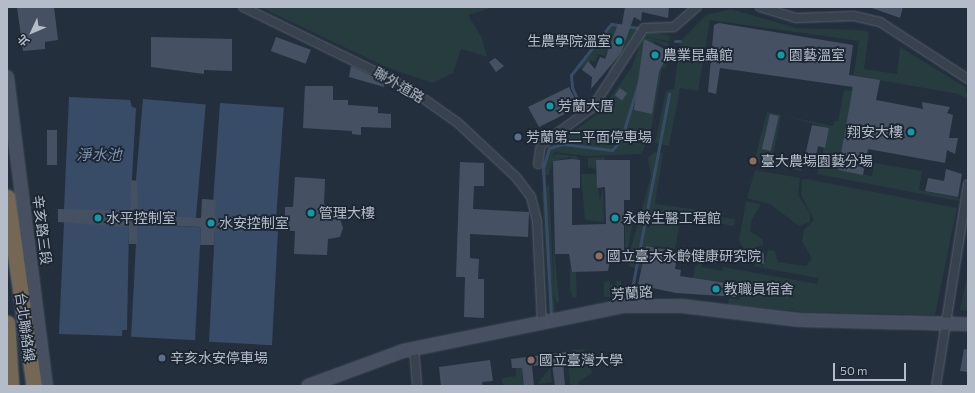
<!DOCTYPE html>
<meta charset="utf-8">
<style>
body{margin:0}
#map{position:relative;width:975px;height:393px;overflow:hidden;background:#242f3e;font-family:Commissioner,"Noto Sans TC",sans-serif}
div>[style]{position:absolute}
.green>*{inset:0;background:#263c3f}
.water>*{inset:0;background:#394c67;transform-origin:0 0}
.stream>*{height:3px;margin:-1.5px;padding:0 1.5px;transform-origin:1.5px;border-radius:1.5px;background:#394c67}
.building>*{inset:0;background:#455162;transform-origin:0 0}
.roads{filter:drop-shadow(0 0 1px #565f6c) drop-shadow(0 0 1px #565f6c)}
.street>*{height:8px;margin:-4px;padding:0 4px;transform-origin:4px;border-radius:4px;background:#38414e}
.secondary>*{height:12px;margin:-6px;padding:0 6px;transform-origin:6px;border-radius:6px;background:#465061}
.highway>*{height:15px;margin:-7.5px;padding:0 7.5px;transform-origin:7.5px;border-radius:7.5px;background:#746855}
.dots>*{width:11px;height:11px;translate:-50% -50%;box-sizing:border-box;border:2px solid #1d2633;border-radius:50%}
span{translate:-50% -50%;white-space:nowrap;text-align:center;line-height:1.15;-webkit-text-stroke:3.5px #1d2633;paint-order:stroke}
.poi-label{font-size:14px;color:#b4bcc9}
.right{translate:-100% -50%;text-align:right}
.left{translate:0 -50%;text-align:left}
.street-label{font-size:14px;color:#b4bcc9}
.water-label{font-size:15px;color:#7c92b1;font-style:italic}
.frame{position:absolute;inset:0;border:8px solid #b4bcc9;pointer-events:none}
.north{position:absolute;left:12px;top:12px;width:40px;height:40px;-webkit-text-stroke:3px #1d2633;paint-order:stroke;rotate:226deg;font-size:11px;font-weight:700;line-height:16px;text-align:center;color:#b4bcc9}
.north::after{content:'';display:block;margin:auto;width:14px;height:18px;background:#b4bcc9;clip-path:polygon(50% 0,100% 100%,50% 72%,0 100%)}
.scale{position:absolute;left:833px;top:363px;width:73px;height:18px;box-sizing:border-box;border:2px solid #b4bcc9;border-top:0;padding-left:5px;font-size:12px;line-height:14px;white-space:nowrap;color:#b4bcc9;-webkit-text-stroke:3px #1d2633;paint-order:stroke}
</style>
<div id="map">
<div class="green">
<div style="clip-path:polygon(260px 7px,494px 7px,468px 15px,482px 38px,487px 57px,461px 49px,453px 73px,432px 83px,386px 67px)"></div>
<div style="clip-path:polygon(731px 9px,796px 28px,861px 30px,869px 32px,864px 69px,897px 74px,900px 47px,965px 87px,968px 99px,958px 94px,856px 76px,838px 170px,872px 176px,874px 163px,922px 171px,919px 190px,959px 198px,959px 201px,817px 174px,829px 128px,785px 116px,833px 126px,834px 121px,838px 121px,844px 90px,851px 91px,859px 41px,710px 20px,698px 91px,680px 88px,669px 146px,655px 143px,666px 91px,674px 89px,680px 42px,706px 15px)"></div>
<div style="clip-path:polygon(615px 23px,638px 28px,613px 74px,608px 72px,615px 56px,606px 53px,605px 56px,598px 54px,595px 62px,591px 60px,582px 70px,579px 67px,586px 56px)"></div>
<div style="clip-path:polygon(653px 32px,670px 36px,669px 41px,645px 37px,669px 43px,668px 47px,654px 41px,653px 48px,668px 59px,666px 69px,662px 68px,650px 137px,641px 154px,587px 156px,554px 152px,549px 175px,541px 175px,548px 145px,570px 134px,601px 111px,632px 67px,643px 35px)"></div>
<div style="clip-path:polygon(767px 112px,781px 115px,772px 161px,781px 163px,780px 167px,754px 162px)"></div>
<div style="clip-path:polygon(654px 152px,663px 153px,655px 204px,736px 215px,682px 210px,675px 249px,643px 242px,666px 247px,646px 246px,641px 269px,629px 267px,629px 255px,651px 176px,648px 158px)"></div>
<div style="clip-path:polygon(798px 152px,805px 154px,802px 171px,786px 168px,787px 164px,799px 166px)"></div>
<div style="clip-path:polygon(556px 154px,577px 156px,578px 160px,571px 160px,571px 157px,553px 161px,551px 170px,552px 158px)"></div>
<div style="clip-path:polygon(604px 157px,605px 160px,596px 160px,596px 169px,588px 167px,588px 158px)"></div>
<div style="clip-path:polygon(755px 170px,800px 178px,798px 195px,810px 213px,810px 222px,799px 226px,770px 204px,747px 198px)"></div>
<div style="clip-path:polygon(581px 174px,596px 174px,600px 201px,603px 188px,604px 222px,585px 220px)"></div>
<div style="clip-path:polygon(806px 179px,957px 208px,935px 315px,805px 312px,728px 304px,729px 298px,740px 300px,742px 284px,693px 278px,695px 267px,700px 263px,702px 267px,722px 271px,723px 267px,817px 284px,818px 278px,753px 266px,758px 262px,763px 267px,768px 250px,775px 251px,778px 262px,806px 266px,812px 259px,802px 241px,804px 230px,814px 220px,801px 195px,802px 180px)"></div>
<div style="clip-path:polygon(549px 184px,555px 313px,549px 314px,542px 192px)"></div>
<div style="clip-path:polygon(746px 201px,761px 204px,752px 219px,750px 231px,763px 240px,763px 245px,745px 251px,739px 240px)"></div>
<div style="clip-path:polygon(625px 212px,631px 213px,633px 220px,625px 266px)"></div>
<div style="clip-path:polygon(698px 214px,735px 219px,734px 226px,688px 218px,698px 219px)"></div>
<div style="clip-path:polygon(553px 232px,559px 302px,556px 302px,554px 292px)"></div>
<div style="clip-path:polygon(570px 266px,572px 272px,576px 272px,577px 297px,573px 298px,570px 289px)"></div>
<div style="clip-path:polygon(968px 272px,968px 311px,960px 310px)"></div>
<div style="clip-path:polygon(610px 281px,610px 285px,615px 286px,616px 281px,621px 281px,621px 296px,604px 297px,604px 282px)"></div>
<div style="clip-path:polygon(584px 349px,592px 373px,578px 382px,579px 386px,570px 386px,568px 364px,572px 359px,571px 350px)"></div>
<div style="clip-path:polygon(522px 367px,523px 382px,528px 382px,529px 386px,503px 386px,502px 378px,516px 376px,516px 368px)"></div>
<div style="clip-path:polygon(550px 368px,552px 382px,539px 384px,538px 383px)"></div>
</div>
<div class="water">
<div style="clip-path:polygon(69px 97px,130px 100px,132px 107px,136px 108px,130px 213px,64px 210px)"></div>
<div style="left:143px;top:99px;width:63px;height:116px;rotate:5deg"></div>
<div style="left:220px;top:103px;width:64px;height:115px;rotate:4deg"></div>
<div style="clip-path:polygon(64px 222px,129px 225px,127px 330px,122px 330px,122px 336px,59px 334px)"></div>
<div style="left:137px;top:224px;width:64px;height:113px;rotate:3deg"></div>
<div style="left:215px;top:228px;width:63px;height:114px;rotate:3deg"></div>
</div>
<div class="stream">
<div style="left:675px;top:41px;width:5px"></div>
<div style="left:583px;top:112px;width:27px;rotate:-114deg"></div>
<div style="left:572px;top:87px;width:12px;rotate:-95deg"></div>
<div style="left:571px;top:75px;width:65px;rotate:-51.9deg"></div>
<div style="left:611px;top:24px;width:28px;rotate:8deg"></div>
<div style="left:631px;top:294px;width:204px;rotate:-79.2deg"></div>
<div style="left:551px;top:314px;width:146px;rotate:-93.1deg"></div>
<div style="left:543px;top:168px;width:21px;rotate:-73deg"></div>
<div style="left:549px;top:148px;width:15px;rotate:-16deg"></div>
<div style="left:563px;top:144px;width:49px;rotate:7deg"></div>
<div style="left:612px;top:150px;width:13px;rotate:-48deg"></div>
<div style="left:621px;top:140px;width:62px;rotate:-73deg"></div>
</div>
<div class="building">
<div style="clip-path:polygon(17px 7px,54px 7px,58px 40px,45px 42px,45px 49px,23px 51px)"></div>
<div style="clip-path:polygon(625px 7px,669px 7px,668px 18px,642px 12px,641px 21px,634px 17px,621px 53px,591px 89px,592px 77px,582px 70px,588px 61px,595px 69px,600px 57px,605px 59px,618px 24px,622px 25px)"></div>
<div style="clip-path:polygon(869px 7px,903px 7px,900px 18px)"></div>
<div style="clip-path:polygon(719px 23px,853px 45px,849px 75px,880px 80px,876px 100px,923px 109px,922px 102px,950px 107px,947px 113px,953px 115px,949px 138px,958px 138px,955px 154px,947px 150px,945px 163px,868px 149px,863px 175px,838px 170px,853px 87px,720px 68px,716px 94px,708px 92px,714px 25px)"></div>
<div style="clip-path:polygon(151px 37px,232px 39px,232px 71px,204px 70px,204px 74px,151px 67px)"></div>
<div style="left:276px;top:37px;width:37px;height:15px;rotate:20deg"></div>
<div style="clip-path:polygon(644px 39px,669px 51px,659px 72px,652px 114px,634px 110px)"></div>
<div style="clip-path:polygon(495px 58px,504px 66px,496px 72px,489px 62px)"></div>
<div style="clip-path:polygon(351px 66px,386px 83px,384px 87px,349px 77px)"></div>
<div style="clip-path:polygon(305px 86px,333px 86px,333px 100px,348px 100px,348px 105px,378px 107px,378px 113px,391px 114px,391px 128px,361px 127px,361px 135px,352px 134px,352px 131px,303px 128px)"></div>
<div style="clip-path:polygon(569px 87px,577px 103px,569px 107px,571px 111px,539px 127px,528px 107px)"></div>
<div style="left:620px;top:88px;width:9px;height:9px;rotate:36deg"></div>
<div style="left:770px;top:114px;width:9px;height:36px;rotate:13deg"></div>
<div style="clip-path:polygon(812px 125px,829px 128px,825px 148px,818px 146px,814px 167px,803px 165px)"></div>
<div style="left:47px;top:130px;width:10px;height:35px"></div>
<div style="clip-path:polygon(571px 159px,580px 160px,580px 188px,572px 188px,572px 225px,606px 224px,605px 187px,597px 188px,596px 160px,630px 160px,630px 200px,624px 200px,624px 254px,611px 254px,608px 271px,572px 272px,569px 254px,555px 254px,553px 161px)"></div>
<div style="clip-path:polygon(460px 162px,484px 163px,484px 186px,474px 186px,473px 209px,529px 212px,528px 237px,470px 234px,470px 258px,479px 259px,478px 279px,484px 279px,484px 318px,464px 317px,465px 277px,456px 277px)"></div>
<div style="clip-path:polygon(946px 169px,962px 174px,958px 197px,925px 191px,928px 178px,944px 181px)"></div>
<div style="clip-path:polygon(295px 177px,325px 179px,324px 204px,328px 209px,337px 210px,343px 228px,340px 237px,328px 239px,327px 255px,294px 254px,295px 231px,215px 228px,214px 245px,200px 245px,201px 227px,137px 224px,137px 244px,129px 244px,129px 227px,58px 222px,58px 209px,130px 211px,131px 180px,137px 181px,138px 215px,201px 218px,202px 199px,216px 200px,215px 218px,285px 222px,285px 207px,293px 207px)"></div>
<div style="clip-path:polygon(646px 246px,678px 252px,675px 269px,681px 270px,680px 276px,740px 285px,738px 297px,676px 293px,638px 285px)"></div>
<div style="clip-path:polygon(748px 249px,759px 249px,764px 254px,764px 265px)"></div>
<div style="clip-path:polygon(964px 349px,968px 350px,968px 372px,960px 371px)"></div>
<div style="clip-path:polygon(566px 352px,569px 357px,563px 363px,565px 386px,555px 386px,552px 364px,532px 366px,534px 386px,524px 386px,522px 368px,512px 368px,511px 359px)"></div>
<div style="clip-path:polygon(490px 360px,493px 381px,482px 382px,483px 386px,441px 386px,439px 367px)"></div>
</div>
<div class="roads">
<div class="street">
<div style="left:243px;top:7px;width:182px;rotate:26deg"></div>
<div style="left:407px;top:87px;width:62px;rotate:35.2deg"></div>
<div style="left:458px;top:123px;width:79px;rotate:43deg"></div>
<div style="left:516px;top:177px;width:25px;rotate:53deg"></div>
<div style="left:531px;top:197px;width:25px;rotate:76deg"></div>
<div style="left:537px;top:221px;width:104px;rotate:87.2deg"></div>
<div style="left:760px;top:7px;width:38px;rotate:17deg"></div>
<div style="left:796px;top:18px;width:58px;rotate:-2deg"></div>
<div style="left:854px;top:16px;width:27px;rotate:13deg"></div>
<div style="left:880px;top:22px;width:105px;rotate:32.9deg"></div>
<div style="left:538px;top:164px;width:19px;rotate:-81deg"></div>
<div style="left:541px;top:145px;width:63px;rotate:-36deg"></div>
<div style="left:592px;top:108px;width:95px;rotate:-57deg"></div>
<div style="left:644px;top:28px;width:30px;rotate:-2deg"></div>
<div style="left:674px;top:27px;width:30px;rotate:-41deg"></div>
<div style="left:414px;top:349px;width:37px;rotate:85deg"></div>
<div style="left:936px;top:386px;width:204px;rotate:-81deg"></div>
</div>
<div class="secondary">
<div style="left:7px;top:77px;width:311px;rotate:82.8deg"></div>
<div style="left:308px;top:386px;width:101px;rotate:-20.2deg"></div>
<div style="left:403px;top:351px;width:227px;rotate:-11.5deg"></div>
<div style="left:625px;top:306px;width:57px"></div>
<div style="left:682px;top:306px;width:118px;rotate:6.8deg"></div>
<div style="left:799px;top:320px;width:169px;rotate:1.4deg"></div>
</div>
<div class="highway">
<div style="left:7px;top:197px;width:191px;rotate:81.9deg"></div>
<div style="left:7px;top:323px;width:63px;rotate:86.4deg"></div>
</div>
</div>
<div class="dots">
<div style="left:619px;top:41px;background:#0f9aa8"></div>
<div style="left:655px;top:55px;background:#0f9aa8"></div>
<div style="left:781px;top:55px;background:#0f9aa8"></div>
<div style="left:550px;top:106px;background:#0f9aa8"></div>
<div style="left:911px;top:132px;background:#0f9aa8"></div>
<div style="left:518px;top:137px;background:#5c6f8a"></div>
<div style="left:753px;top:161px;background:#8d6e63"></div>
<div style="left:311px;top:213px;background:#0f9aa8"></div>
<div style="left:98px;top:218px;background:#0f9aa8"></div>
<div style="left:615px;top:218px;background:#0f9aa8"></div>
<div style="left:211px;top:223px;background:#0f9aa8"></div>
<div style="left:599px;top:256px;background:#8d6e63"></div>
<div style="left:716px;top:289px;background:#0f9aa8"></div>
<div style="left:162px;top:358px;background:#5c6f8a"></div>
<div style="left:531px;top:360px;background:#8d6e63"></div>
</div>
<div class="poi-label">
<span class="right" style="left:611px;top:41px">生農學院溫室</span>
<span class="left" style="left:663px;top:55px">農業昆蟲館</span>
<span class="left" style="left:789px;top:55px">園藝溫室</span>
<span class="left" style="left:558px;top:106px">芳蘭大厝</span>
<span class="right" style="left:903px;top:132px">翔安大樓</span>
<span class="left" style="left:526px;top:137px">芳蘭第二平面停車場</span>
<span class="left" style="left:761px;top:161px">臺大農場園藝分場</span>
<span class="left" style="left:319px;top:213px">管理大樓</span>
<span class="left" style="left:106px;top:218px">水平控制室</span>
<span class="left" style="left:623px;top:218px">永齡生醫工程館</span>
<span class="left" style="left:219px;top:223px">水安控制室</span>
<span class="left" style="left:607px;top:256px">國立臺大永齡健康研究院</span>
<span class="left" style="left:724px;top:289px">教職員宿舍</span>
<span class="left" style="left:170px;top:358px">辛亥水安停車場</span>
<span class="left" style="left:539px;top:360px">國立臺灣大學</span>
</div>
<div class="street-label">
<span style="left:399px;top:85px;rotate:30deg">聯外道路</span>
<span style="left:42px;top:230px;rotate:83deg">辛亥路三段</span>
<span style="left:632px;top:293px;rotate:-4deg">芳蘭路</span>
<span style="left:25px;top:327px;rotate:82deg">台北聯絡線</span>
</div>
<div class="water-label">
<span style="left:99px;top:155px">淨水池</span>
</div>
<div class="frame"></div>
<div class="north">北</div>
<div class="scale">50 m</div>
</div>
